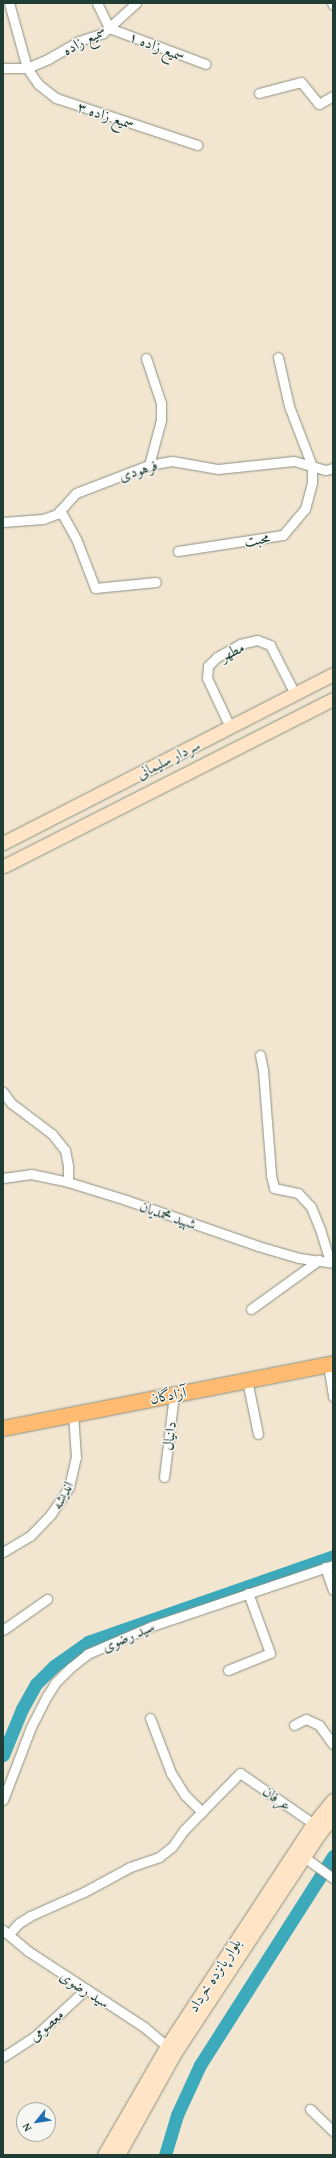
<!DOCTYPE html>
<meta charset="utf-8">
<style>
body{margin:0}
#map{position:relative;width:336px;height:2158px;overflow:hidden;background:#f3e6d1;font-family:"Gentium Book Plus",Amiri,serif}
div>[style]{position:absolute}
.canal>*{height:13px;margin:-6.5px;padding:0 6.5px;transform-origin:6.5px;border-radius:6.5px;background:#3caaba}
.roads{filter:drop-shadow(0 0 1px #899282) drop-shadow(0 0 1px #899282)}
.street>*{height:9px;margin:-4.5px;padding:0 4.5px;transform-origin:4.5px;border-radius:4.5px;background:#fff}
.secondary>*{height:13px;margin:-6.5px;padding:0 6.5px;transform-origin:6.5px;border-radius:6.5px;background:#ffe4c6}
.primary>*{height:15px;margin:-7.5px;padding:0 7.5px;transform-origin:7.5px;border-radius:7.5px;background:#ffbb71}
span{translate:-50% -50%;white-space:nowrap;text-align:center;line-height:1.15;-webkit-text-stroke:3px #f6f6f2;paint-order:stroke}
.street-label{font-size:15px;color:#1f3d34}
.frame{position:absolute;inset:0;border:4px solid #1f3d34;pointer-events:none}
.north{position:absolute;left:16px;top:2102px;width:40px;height:40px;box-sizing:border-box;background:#f6f6f2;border:1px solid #a0aca6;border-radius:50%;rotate:240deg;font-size:11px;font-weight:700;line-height:16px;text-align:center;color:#1f3d34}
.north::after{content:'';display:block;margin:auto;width:14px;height:18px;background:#1f6fb2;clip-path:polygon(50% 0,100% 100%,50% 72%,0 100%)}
</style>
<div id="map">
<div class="canal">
<div style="left:3px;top:1755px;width:50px;rotate:-67.6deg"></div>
<div style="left:22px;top:1709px;width:29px;rotate:-61deg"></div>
<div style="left:36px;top:1684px;width:25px;rotate:-45deg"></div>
<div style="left:54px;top:1666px;width:42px;rotate:-35.2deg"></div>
<div style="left:88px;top:1642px;width:260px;rotate:-19.3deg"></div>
<div style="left:165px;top:2155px;width:42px;rotate:-73.3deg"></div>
<div style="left:177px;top:2115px;width:55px;rotate:-65.3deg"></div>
<div style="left:200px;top:2065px;width:248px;rotate:-57.5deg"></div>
</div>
<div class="roads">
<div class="street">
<div style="left:9px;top:3px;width:67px;rotate:74.5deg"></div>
<div style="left:27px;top:68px;width:19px;rotate:55deg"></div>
<div style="left:38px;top:84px;width:23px;rotate:38deg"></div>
<div style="left:56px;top:98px;width:149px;rotate:18.4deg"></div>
<div style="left:97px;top:3px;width:28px;rotate:64deg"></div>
<div style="left:109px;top:28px;width:103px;rotate:20.4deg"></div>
<div style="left:332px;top:3px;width:2px;rotate:63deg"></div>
<div style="left:3px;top:68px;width:24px"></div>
<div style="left:27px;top:68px;width:23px;rotate:-23deg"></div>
<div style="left:48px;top:59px;width:36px;rotate:-30deg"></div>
<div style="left:79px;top:41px;width:25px;rotate:-18deg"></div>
<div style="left:103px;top:33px;width:45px;rotate:-42.3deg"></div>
<div style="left:259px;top:93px;width:43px;rotate:-14.7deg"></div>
<div style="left:301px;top:82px;width:28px;rotate:51deg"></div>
<div style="left:319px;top:104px;width:16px;rotate:-30deg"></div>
<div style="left:146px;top:358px;width:47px;rotate:71.6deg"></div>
<div style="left:161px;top:403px;width:17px;rotate:90deg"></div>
<div style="left:161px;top:420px;width:47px;rotate:104.9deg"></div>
<div style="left:60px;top:510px;width:35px;rotate:61deg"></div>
<div style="left:77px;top:541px;width:50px;rotate:69deg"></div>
<div style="left:95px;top:588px;width:61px;rotate:-5.6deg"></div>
<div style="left:3px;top:522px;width:40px;rotate:-4.3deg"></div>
<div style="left:43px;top:519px;width:15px;rotate:-20deg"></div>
<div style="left:57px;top:514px;width:28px;rotate:-48deg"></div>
<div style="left:76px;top:493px;width:78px;rotate:-21deg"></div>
<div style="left:149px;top:465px;width:23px;rotate:-10deg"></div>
<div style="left:172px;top:461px;width:47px;rotate:9.9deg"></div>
<div style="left:218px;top:469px;width:76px;rotate:-6deg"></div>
<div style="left:294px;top:461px;width:33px;rotate:16deg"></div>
<div style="left:326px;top:470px;width:7px;rotate:-16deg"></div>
<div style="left:178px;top:551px;width:106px;rotate:-8.7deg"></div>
<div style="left:283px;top:535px;width:34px;rotate:-50deg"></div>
<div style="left:305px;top:509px;width:27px;rotate:-75deg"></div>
<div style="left:312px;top:483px;width:17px;rotate:-90deg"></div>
<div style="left:312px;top:466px;width:64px;rotate:-111deg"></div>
<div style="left:289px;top:406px;width:50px;rotate:-102.7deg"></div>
<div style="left:230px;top:727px;width:54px;rotate:-115.1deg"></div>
<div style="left:207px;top:678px;width:12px;rotate:-85deg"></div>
<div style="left:208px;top:666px;width:13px;rotate:-45deg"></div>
<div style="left:217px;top:657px;width:26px;rotate:-29deg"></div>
<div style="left:240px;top:644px;width:17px;rotate:-13deg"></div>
<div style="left:257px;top:640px;width:14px;rotate:21deg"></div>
<div style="left:270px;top:645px;width:55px;rotate:63deg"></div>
<div style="left:260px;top:1055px;width:15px;rotate:79deg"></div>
<div style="left:263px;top:1070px;width:105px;rotate:85.6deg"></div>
<div style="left:271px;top:1175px;width:13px;rotate:77deg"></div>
<div style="left:274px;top:1188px;width:25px;rotate:12deg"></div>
<div style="left:298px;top:1193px;width:19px;rotate:47deg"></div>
<div style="left:311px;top:1207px;width:24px;rotate:68deg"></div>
<div style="left:320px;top:1229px;width:34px;rotate:73deg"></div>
<div style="left:3px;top:1092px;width:14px;rotate:54deg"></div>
<div style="left:11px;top:1103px;width:51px;rotate:37.1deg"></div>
<div style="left:52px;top:1134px;width:21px;rotate:51deg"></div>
<div style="left:65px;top:1150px;width:16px;rotate:79deg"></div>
<div style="left:68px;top:1166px;width:16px;rotate:90deg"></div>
<div style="left:3px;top:1178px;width:28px;rotate:-8deg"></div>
<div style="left:31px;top:1174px;width:38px;rotate:12deg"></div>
<div style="left:68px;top:1182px;width:61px;rotate:17.2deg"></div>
<div style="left:126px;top:1200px;width:140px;rotate:19.2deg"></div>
<div style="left:258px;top:1246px;width:43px;rotate:16.3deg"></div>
<div style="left:299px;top:1258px;width:34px;rotate:8deg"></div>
<div style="left:251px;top:1309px;width:84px;rotate:-35.8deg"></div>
<div style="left:328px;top:1364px;width:33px;rotate:81deg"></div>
<div style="left:247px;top:1380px;width:55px;rotate:78.5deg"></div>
<div style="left:164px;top:1477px;width:84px;rotate:-83.1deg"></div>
<div style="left:3px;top:1552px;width:31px;rotate:-31deg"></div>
<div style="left:30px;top:1536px;width:30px;rotate:-46deg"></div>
<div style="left:51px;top:1514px;width:32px;rotate:-56deg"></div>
<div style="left:69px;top:1487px;width:31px;rotate:-77deg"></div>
<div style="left:76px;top:1457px;width:43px;rotate:-94deg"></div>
<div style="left:325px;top:1567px;width:24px;rotate:71deg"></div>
<div style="left:3px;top:1630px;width:54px;rotate:-35.2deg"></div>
<div style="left:228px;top:1670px;width:45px;rotate:-22deg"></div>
<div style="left:270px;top:1653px;width:64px;rotate:-110.1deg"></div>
<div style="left:150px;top:1718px;width:59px;rotate:69.1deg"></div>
<div style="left:171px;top:1773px;width:26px;rotate:58deg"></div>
<div style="left:185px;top:1795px;width:24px;rotate:45deg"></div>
<div style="left:294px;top:1725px;width:13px;rotate:-27deg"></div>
<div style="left:306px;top:1719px;width:14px;rotate:25deg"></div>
<div style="left:319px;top:1725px;width:24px;rotate:54deg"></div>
<div style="left:3px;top:1800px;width:78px;rotate:-69deg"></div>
<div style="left:31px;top:1727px;width:35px;rotate:-63deg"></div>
<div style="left:47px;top:1696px;width:15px;rotate:-58deg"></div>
<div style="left:55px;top:1683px;width:21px;rotate:-45deg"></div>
<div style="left:70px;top:1668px;width:22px;rotate:-39deg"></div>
<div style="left:87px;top:1654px;width:71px;rotate:-23.3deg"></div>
<div style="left:152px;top:1626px;width:191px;rotate:-18.6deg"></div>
<div style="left:304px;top:1857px;width:36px;rotate:36deg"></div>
<div style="left:3px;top:1930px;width:33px;rotate:40deg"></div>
<div style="left:28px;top:1951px;width:139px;rotate:33.2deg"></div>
<div style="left:144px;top:2027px;width:30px;rotate:40deg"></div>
<div style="left:9px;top:1934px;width:15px;rotate:-48deg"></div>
<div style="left:19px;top:1923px;width:13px;rotate:-32deg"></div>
<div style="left:30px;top:1916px;width:59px;rotate:-24deg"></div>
<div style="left:84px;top:1892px;width:52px;rotate:-28.5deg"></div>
<div style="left:130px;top:1867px;width:31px;rotate:-19deg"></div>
<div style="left:159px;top:1857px;width:16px;rotate:-38deg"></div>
<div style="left:172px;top:1847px;width:21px;rotate:-55deg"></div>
<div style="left:184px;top:1830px;width:80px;rotate:-45.5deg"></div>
<div style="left:240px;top:1773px;width:90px;rotate:34.6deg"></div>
<div style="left:3px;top:2057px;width:37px;rotate:-33deg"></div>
<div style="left:34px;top:2037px;width:71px;rotate:-42.7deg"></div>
<div style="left:310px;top:2109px;width:32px;rotate:44deg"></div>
</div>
<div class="secondary">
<div style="left:3px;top:843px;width:371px;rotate:-27.1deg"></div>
<div style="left:4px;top:866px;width:369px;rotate:-26.9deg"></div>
<div style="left:104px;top:2155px;width:126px;rotate:-60deg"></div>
<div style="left:167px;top:2046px;width:261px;rotate:-56.7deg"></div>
<div style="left:310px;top:1828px;width:36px;rotate:-51deg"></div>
<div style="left:118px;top:2155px;width:119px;rotate:-60.9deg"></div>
<div style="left:176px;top:2051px;width:260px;rotate:-56.6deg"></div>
<div style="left:319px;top:1834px;width:22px;rotate:-51deg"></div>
</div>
<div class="primary">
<div style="left:3px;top:1428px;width:336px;rotate:-11.1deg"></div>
</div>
</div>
<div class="street-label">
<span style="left:84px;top:40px;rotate:-28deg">سمیع زاده</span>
<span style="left:157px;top:46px;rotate:21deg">سمیع زاده ۱</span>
<span style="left:106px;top:115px;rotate:18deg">سمیع زاده ۳</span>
<span style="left:138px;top:470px;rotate:-17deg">فرهودی</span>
<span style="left:257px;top:539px;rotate:-8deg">محبت</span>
<span style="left:232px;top:651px;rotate:-25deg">مطهر</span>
<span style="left:168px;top:759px;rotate:-27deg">سردار سلیمانی</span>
<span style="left:168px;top:1215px;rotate:19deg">شهید محمدیان</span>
<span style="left:168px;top:1395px;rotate:-11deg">آزادگان</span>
<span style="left:169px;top:1436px;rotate:-84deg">دانیال</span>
<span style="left:62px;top:1495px;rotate:-62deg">اندیشه</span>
<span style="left:128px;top:1636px;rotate:-23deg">سید رضوی</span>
<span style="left:277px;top:1798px;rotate:35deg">عرفان</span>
<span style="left:214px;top:1975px;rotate:-57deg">بلوار پانزده خرداد</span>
<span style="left:85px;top:1989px;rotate:33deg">سید رضوی</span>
<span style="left:46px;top:2025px;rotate:-41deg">معصومی</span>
</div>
<div class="frame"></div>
<div class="north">N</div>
</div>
